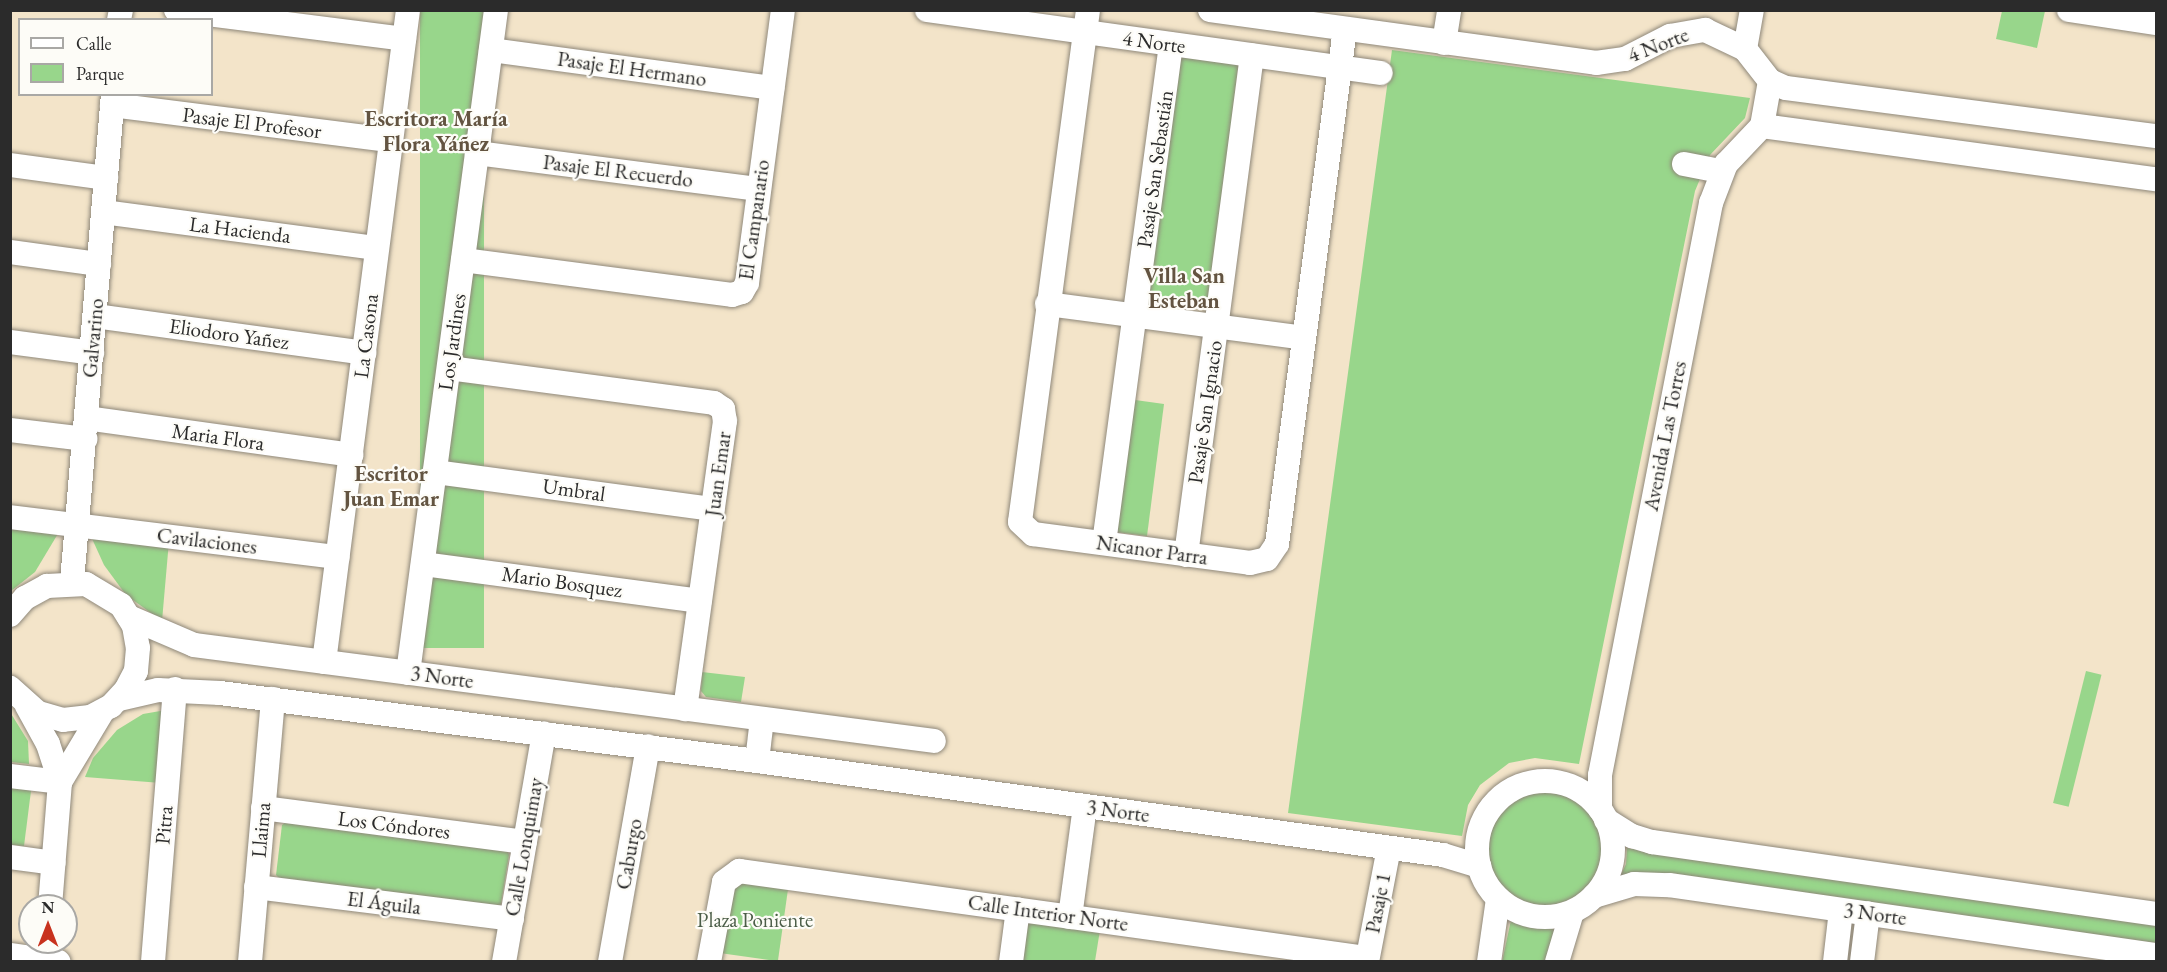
<!DOCTYPE html>
<meta charset="utf-8">
<style>
body{margin:0}
#map{position:relative;width:2167px;height:972px;overflow:hidden;background:#f3e4c9;font-family:"EB Garamond",serif}
div>[style]{position:absolute}
.green>*{inset:0;background:#98d68b;transform-origin:0 0}
.round{border-radius:50%}
.roads{filter:drop-shadow(0 0 2px #8f887a) drop-shadow(0 0 2px #8f887a)}
.minor>*{height:24px;margin:-12px;padding:0 12px;transform-origin:12px;border-radius:12px;background:#fff}
.minor>.ring{margin:-12px;padding:0;box-sizing:content-box;background:none;border:24px solid #fff;border-radius:50%}
span{translate:-50% -50%;white-space:nowrap;text-align:center;line-height:1.15;-webkit-text-stroke:4.5px #fdfcf7;paint-order:stroke}
.street-label{font-size:21px;color:#2b2b2b}
.park-label{font-size:21px;color:#4c5e48}
.neighbourhood-label{font-size:22px;color:#635441;font-weight:700}
.frame{position:absolute;inset:0;border:12px solid #2b2b2b;pointer-events:none}
.legend{position:absolute;left:18px;top:18px;width:195px;height:78px;box-sizing:border-box;background:#fdfcf7;border:2px solid #a9a8a5;margin:0;padding:8px 10px;list-style:none;font-size:18px;color:#2b2b2b}
.legend li{display:flex;align-items:center;gap:12px;height:30px}
.legend b{width:30px;border:2px solid #a9a8a5}
.north{position:absolute;left:18px;top:894px;width:60px;height:60px;box-sizing:border-box;background:#fdfcf7;border:2px solid #a9a8a5;border-radius:50%;rotate:0deg;font-size:16px;font-weight:700;line-height:24px;text-align:center;color:#2b2b2b}
.north::after{content:'';display:block;margin:auto;width:21px;height:27px;background:#c8321e;clip-path:polygon(50% 0,100% 100%,50% 72%,0 100%)}
</style>
<div id="map">
<div class="green">
<div style="left:420px;top:11px;width:64px;height:637px"></div>
<div style="clip-path:polygon(2002px 11px,2045px 11px,2037px 48px,1996px 39px)"></div>
<div style="clip-path:polygon(1392px 50px,1750px 98px,1745px 118px,1710px 155px,1695px 191px,1579px 764px,1535px 758px,1509px 763px,1480px 785px,1468px 805px,1462px 836px,1288px 813px)"></div>
<div style="left:1178px;top:56px;width:61px;height:242px;rotate:7deg"></div>
<div style="clip-path:polygon(1128px 399px,1164px 404px,1147px 536px,1116px 532px)"></div>
<div style="clip-path:polygon(10px 526px,59px 532px,35px 572px,11px 591px)"></div>
<div style="clip-path:polygon(89px 532px,169px 541px,162px 621px,126px 595px,104px 565px)"></div>
<div style="left:2086px;top:671px;width:16px;height:136px;rotate:14deg"></div>
<div style="clip-path:polygon(702px 672px,745px 677px,741px 702px,706px 697px,701px 691px)"></div>
<div style="clip-path:polygon(166px 710px,161px 783px,85px 777px,93px 758px,117px 730px,143px 714px)"></div>
<div style="clip-path:polygon(10px 712px,28px 741px,29px 764px,11px 762px)"></div>
<div style="clip-path:polygon(11px 780px,32px 783px,24px 846px,11px 845px)"></div>
<div class="round" style="left:1484px;top:792px;width:120px;height:120px"></div>
<div style="clip-path:polygon(289px 820px,506px 846px,509px 855px,501px 904px,492px 909px,282px 881px,276px 875px,282px 825px)"></div>
<div style="clip-path:polygon(1627px 848px,2156px 922px,2156px 943px,1619px 879px,1626px 864px)"></div>
<div style="left:732px;top:878px;width:57px;height:76px;rotate:8deg"></div>
<div style="clip-path:polygon(1025px 919px,1100px 930px,1095px 961px,1019px 962px)"></div>
<div style="clip-path:polygon(1511px 920px,1556px 929px,1548px 961px,1502px 962px)"></div>
</div>
<div class="roads">
<div class="minor">
<div style="left:176px;top:10px;width:230px;rotate:7.2deg"></div>
<div style="left:927px;top:10px;width:458px;rotate:7.9deg"></div>
<div style="left:1088px;top:10px;width:516px;rotate:97.57deg"></div>
<div style="left:1020px;top:522px;width:18px;rotate:43deg"></div>
<div style="left:1033px;top:534px;width:219px;rotate:7.6deg"></div>
<div style="left:1250px;top:563px;width:17px;rotate:-13deg"></div>
<div style="left:1267px;top:559px;width:18px;rotate:-56deg"></div>
<div style="left:1277px;top:544px;width:519px;rotate:-82.48deg"></div>
<div style="left:1210px;top:10px;width:390px;rotate:7.8deg"></div>
<div style="left:1596px;top:63px;width:29px;rotate:-8deg"></div>
<div style="left:1625px;top:59px;width:51px;rotate:-27.1deg"></div>
<div style="left:1670px;top:36px;width:36px;rotate:-10deg"></div>
<div style="left:1705px;top:30px;width:44px;rotate:25.4deg"></div>
<div style="left:1745px;top:49px;width:41px;rotate:52deg"></div>
<div style="left:1770px;top:81px;width:17px;rotate:24deg"></div>
<div style="left:1786px;top:88px;width:373px;rotate:7.4deg"></div>
<div style="left:2069px;top:10px;width:88px;rotate:8.5deg"></div>
<div style="left:119px;top:20px;width:10px;rotate:-79deg"></div>
<div style="left:1444px;top:43px;width:33px;rotate:-81deg"></div>
<div style="left:1745px;top:49px;width:40px;rotate:-80deg"></div>
<div style="left:491px;top:50px;width:284px;rotate:7.7deg"></div>
<div style="left:112px;top:105px;width:281px;rotate:7.2deg"></div>
<div style="left:1762px;top:126px;width:398px;rotate:7.7deg"></div>
<div style="left:477px;top:153px;width:284px;rotate:7.3deg"></div>
<div style="left:1684px;top:164px;width:38px;rotate:11deg"></div>
<div style="left:10px;top:165px;width:97px;rotate:7.7deg"></div>
<div style="left:103px;top:212px;width:276px;rotate:7.5deg"></div>
<div style="left:10px;top:252px;width:90px;rotate:7.7deg"></div>
<div style="left:463px;top:260px;width:271px;rotate:7.4deg"></div>
<div style="left:732px;top:295px;width:10px;rotate:-17deg"></div>
<div style="left:742px;top:292px;width:10px;rotate:-61deg"></div>
<div style="left:747px;top:283px;width:275px;rotate:-82.5deg"></div>
<div style="left:1047px;top:304px;width:259px;rotate:7.5deg"></div>
<div style="left:95px;top:316px;width:272px;rotate:7.8deg"></div>
<div style="left:10px;top:342px;width:83px;rotate:7.6deg"></div>
<div style="left:449px;top:368px;width:267px;rotate:7.5deg"></div>
<div style="left:714px;top:403px;width:11px;rotate:34deg"></div>
<div style="left:723px;top:409px;width:12px;rotate:81deg"></div>
<div style="left:725px;top:421px;width:291px;rotate:97.9deg"></div>
<div style="left:86px;top:418px;width:268px;rotate:7.9deg"></div>
<div style="left:10px;top:430px;width:76px;rotate:6.8deg"></div>
<div style="left:435px;top:472px;width:280px;rotate:7.6deg"></div>
<div style="left:10px;top:517px;width:330px;rotate:7deg"></div>
<div style="left:1104px;top:543px;width:503px;rotate:-82.35deg"></div>
<div style="left:1186px;top:555px;width:504px;rotate:-82.48deg"></div>
<div style="left:423px;top:564px;width:279px;rotate:7.6deg"></div>
<div style="left:72px;top:582px;width:490px;rotate:-85.2deg"></div>
<div style="left:10px;top:615px;width:23px;rotate:-49deg"></div>
<div style="left:25px;top:598px;width:25px;rotate:-29deg"></div>
<div style="left:47px;top:586px;width:39px;rotate:-3deg"></div>
<div style="left:86px;top:584px;width:41px;rotate:31deg"></div>
<div style="left:121px;top:605px;width:25px;rotate:58deg"></div>
<div style="left:134px;top:626px;width:22px;rotate:80deg"></div>
<div style="left:138px;top:648px;width:23px;rotate:95deg"></div>
<div style="left:136px;top:671px;width:21px;rotate:118deg"></div>
<div style="left:126px;top:690px;width:22px;rotate:133deg"></div>
<div style="left:111px;top:706px;width:24px;rotate:152deg"></div>
<div style="left:90px;top:717px;width:27px;rotate:174deg"></div>
<div style="left:63px;top:720px;width:26px;rotate:-164deg"></div>
<div style="left:38px;top:713px;width:38px;rotate:-138deg"></div>
<div style="left:129px;top:617px;width:71px;rotate:23.3deg"></div>
<div style="left:194px;top:645px;width:746px;rotate:7.39deg"></div>
<div style="left:324px;top:662px;width:657px;rotate:-82.66deg"></div>
<div style="left:408px;top:673px;width:669px;rotate:-82.44deg"></div>
<div style="left:119px;top:699px;width:40px;rotate:-13deg"></div>
<div style="left:158px;top:690px;width:62px;rotate:2.8deg"></div>
<div style="left:220px;top:693px;width:541px;rotate:7.22deg"></div>
<div style="left:757px;top:761px;width:692px;rotate:7.8deg"></div>
<div style="left:1443px;top:855px;width:38px;rotate:17deg"></div>
<div style="left:27px;top:706px;width:43px;rotate:61.1deg"></div>
<div style="left:48px;top:744px;width:40px;rotate:72deg"></div>
<div style="left:60px;top:782px;width:124px;rotate:94.6deg"></div>
<div style="left:757px;top:761px;width:42px;rotate:-83.2deg"></div>
<div style="left:10px;top:776px;width:50px;rotate:6.8deg"></div>
<div class="ring" style="left:1477px;top:781px;width:112px;height:112px"></div>
<div style="left:60px;top:782px;width:82px;rotate:-59deg"></div>
<div style="left:263px;top:808px;width:264px;rotate:7.4deg"></div>
<div style="left:1600px;top:809px;width:34px;rotate:-90deg"></div>
<div style="left:1600px;top:775px;width:583px;rotate:-79.02deg"></div>
<div style="left:1711px;top:203px;width:42px;rotate:-69deg"></div>
<div style="left:1726px;top:164px;width:52px;rotate:-46.5deg"></div>
<div style="left:1762px;top:126px;width:46px;rotate:-79.9deg"></div>
<div style="left:1606px;top:820px;width:31px;rotate:32deg"></div>
<div style="left:1632px;top:836px;width:21px;rotate:17deg"></div>
<div style="left:1652px;top:842px;width:509px;rotate:8.13deg"></div>
<div style="left:10px;top:857px;width:44px;rotate:7.8deg"></div>
<div style="left:256px;top:887px;width:258px;rotate:7.1deg"></div>
<div style="left:1594px;top:896px;width:42px;rotate:-16.7deg"></div>
<div style="left:1634px;top:884px;width:35px;rotate:2deg"></div>
<div style="left:1669px;top:885px;width:492px;rotate:8.2deg"></div>
<div style="left:1070px;top:917px;width:112px;rotate:-82.3deg"></div>
<div style="left:10px;top:955px;width:49px;rotate:8.1deg"></div>
<div style="left:153px;top:962px;width:274px;rotate:-85.4deg"></div>
<div style="left:250px;top:962px;width:264px;rotate:-85deg"></div>
<div style="left:504px;top:962px;width:232px;rotate:-80.1deg"></div>
<div style="left:610px;top:962px;width:219px;rotate:-80deg"></div>
<div style="left:709px;top:962px;width:81px;rotate:-79.4deg"></div>
<div style="left:724px;top:882px;width:19px;rotate:-36deg"></div>
<div style="left:739px;top:871px;width:634px;rotate:7.89deg"></div>
<div style="left:1011px;top:962px;width:53px;rotate:-82.5deg"></div>
<div style="left:1367px;top:962px;width:116px;rotate:-79.1deg"></div>
<div style="left:1489px;top:962px;width:64px;rotate:-81.9deg"></div>
<div style="left:1557px;top:962px;width:52px;rotate:-73.3deg"></div>
<div style="left:1835px;top:962px;width:52px;rotate:-83.4deg"></div>
<div style="left:1862px;top:962px;width:49px;rotate:-83deg"></div>
</div>
</div>
<div class="street-label">
<span style="left:1154px;top:42px;rotate:8deg">4 Norte</span>
<span style="left:1658px;top:45px;rotate:-21deg">4 Norte</span>
<span style="left:632px;top:69px;rotate:8deg">Pasaje El Hermano</span>
<span style="left:252px;top:123px;rotate:7deg">Pasaje El Profesor</span>
<span style="left:1155px;top:169px;rotate:-82deg">Pasaje San Sebastián</span>
<span style="left:618px;top:171px;rotate:7deg">Pasaje El Recuerdo</span>
<span style="left:754px;top:220px;rotate:-82deg">El Campanario</span>
<span style="left:240px;top:230px;rotate:7deg">La Hacienda</span>
<span style="left:229px;top:334px;rotate:8deg">Eliodoro Yañez</span>
<span style="left:366px;top:336px;rotate:-83deg">La Casona</span>
<span style="left:93px;top:338px;rotate:-85deg">Galvarino</span>
<span style="left:452px;top:342px;rotate:-82deg">Los Jardines</span>
<span style="left:1205px;top:412px;rotate:-82deg">Pasaje San Ignacio</span>
<span style="left:1665px;top:436px;rotate:-79deg">Avenida Las Torres</span>
<span style="left:218px;top:437px;rotate:8deg">Maria Flora</span>
<span style="left:718px;top:474px;rotate:-82deg">Juan Emar</span>
<span style="left:574px;top:490px;rotate:8deg">Umbral</span>
<span style="left:207px;top:541px;rotate:7deg">Cavilaciones</span>
<span style="left:1152px;top:550px;rotate:8deg">Nicanor Parra</span>
<span style="left:562px;top:582px;rotate:8deg">Mario Bosquez</span>
<span style="left:442px;top:677px;rotate:8deg">3 Norte</span>
<span style="left:1118px;top:811px;rotate:8deg">3 Norte</span>
<span style="left:164px;top:825px;rotate:-85deg">Pitra</span>
<span style="left:394px;top:825px;rotate:7deg">Los Cóndores</span>
<span style="left:261px;top:830px;rotate:-85deg">Llaima</span>
<span style="left:524px;top:847px;rotate:-80deg">Calle Lonquimay</span>
<span style="left:629px;top:854px;rotate:-80deg">Caburgo</span>
<span style="left:384px;top:903px;rotate:7deg">El Águila</span>
<span style="left:1378px;top:903px;rotate:-79deg">Pasaje 1</span>
<span style="left:1048px;top:913px;rotate:8deg">Calle Interior Norte</span>
<span style="left:1875px;top:914px;rotate:8deg">3 Norte</span>
</div>
<div class="park-label">
<span style="left:755px;top:920px">Plaza Poniente</span>
</div>
<div class="neighbourhood-label">
<span style="left:436px;top:131px">Escritora María<br>Flora Yáñez</span>
<span style="left:1184px;top:288px">Villa San<br>Esteban</span>
<span style="left:391px;top:486px">Escritor<br>Juan Emar</span>
</div>
<div class="frame"></div>
<ul class="legend">
<li><b style="height:8px;background:#fff"></b>Calle</li>
<li><b style="height:16px;background:#98d68b"></b>Parque</li>
</ul>
<div class="north">N</div>
</div>
